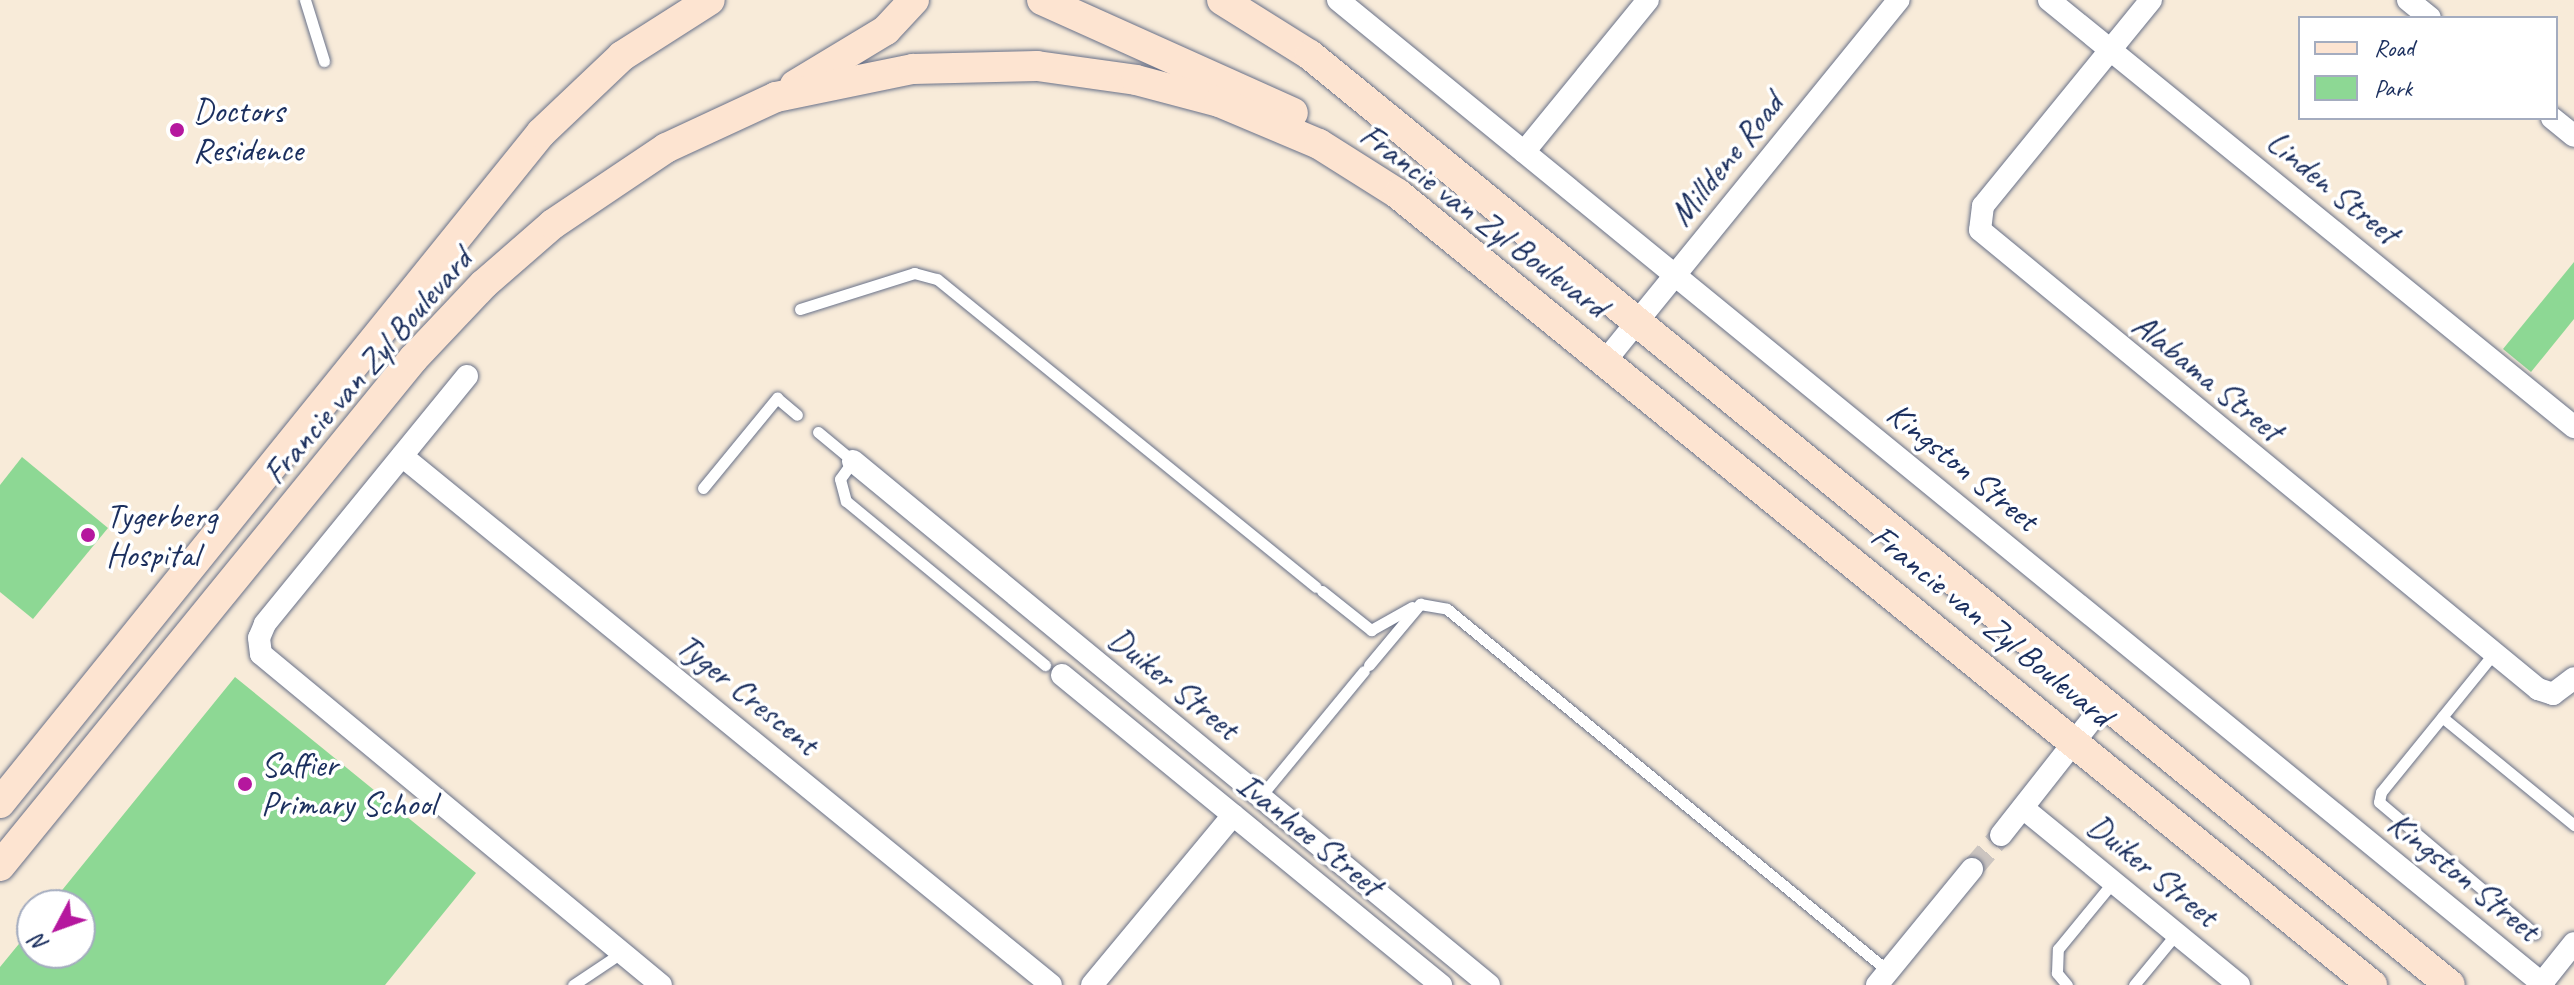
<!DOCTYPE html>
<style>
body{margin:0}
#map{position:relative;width:2574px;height:985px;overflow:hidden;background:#f8ebd9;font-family:Caveat,sans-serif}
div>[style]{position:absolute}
.green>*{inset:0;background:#8dd894}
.street-tunnel>*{height:22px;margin-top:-11px;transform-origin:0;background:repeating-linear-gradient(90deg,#ccc5c0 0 22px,transparent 0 33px)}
.roads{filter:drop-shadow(0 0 2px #687189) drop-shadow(0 0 2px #687189)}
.lane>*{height:11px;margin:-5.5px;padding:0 5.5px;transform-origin:5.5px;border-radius:5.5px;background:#fff}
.street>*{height:22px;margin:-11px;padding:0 11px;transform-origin:11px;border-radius:11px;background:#fff}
.secondary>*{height:30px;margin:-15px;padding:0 15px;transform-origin:15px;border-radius:15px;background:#fde4d1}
.dots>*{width:22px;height:22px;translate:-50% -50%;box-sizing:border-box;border:4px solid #fff;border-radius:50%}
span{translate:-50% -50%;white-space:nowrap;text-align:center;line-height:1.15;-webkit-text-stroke:7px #fff;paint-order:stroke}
.poi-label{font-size:34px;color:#1b2f5e}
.left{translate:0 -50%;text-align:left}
.street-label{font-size:34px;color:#1b2f5e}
.legend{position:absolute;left:2298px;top:16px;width:260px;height:104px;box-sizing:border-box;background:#fff;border:2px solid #a4acbf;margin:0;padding:10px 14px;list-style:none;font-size:24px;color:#1b2f5e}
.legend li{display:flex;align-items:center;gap:16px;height:40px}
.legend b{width:40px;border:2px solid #a4acbf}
.north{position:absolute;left:16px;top:889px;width:80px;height:80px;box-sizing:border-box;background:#fff;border:2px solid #a4acbf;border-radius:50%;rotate:229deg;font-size:22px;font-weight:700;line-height:32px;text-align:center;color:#1b2f5e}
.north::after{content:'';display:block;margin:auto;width:28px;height:36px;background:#b5179e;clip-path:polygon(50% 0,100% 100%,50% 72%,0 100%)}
</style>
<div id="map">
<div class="green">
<div style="clip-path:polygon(2574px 262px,2574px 319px,2531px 372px,2503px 349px)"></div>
<div style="clip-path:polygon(22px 457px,108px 528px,33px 619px,0 592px,0 485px)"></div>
<div style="clip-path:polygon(235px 677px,476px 873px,385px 985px,0 985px,0 967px,32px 928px,32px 953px,80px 953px,80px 905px,50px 905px)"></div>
</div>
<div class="street-tunnel">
<div style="left:1972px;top:869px;width:45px;rotate:-49.5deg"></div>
</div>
<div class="roads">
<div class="lane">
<div style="left:305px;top:0;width:64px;rotate:72.7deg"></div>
<div style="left:800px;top:309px;width:120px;rotate:-17.5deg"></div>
<div style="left:914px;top:273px;width:24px;rotate:15deg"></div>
<div style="left:937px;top:279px;width:488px;rotate:39.1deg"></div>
<div style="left:818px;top:432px;width:45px;rotate:39.6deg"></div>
<div style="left:853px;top:461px;width:22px;rotate:126deg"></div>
<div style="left:840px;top:479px;width:23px;rotate:75deg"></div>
<div style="left:846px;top:501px;width:258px;rotate:39.5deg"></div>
<div style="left:703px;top:488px;width:117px;rotate:-50.6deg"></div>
<div style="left:777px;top:398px;width:26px;rotate:40deg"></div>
<div style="left:1322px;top:591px;width:63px;rotate:38.5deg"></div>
<div style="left:1371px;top:630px;width:47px;rotate:-29.3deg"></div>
<div style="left:2494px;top:653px;width:179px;rotate:129.1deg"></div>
<div style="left:2381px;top:792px;width:10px;rotate:101deg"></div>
<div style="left:2379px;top:802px;width:204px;rotate:40.2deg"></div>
<div style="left:1369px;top:665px;width:80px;rotate:-50.1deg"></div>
<div style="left:1420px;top:604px;width:27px;rotate:10deg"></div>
<div style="left:1447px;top:609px;width:571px;rotate:39.38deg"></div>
<div style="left:2442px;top:717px;width:171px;rotate:39.3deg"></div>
<div style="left:1260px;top:797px;width:163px;rotate:-50.5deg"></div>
<div style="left:573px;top:985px;width:58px;rotate:-33.7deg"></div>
<div style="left:2067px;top:985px;width:16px;rotate:-130deg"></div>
<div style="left:2057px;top:973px;width:24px;rotate:-88deg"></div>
<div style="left:2058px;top:949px;width:87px;rotate:-50.6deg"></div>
<div style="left:2134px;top:985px;width:66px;rotate:-50.5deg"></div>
</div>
<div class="street">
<div style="left:1338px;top:0;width:1557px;rotate:39.24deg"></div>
<div style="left:2049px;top:0;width:677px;rotate:39.12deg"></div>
<div style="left:2151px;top:0;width:266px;rotate:129.2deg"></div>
<div style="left:1983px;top:206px;width:24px;rotate:97deg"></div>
<div style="left:1980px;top:230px;width:723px;rotate:39.44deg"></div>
<div style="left:2538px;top:689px;width:16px;rotate:18deg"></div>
<div style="left:2553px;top:694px;width:26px;rotate:-37deg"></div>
<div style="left:2408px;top:0;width:28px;rotate:39deg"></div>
<div style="left:2552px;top:118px;width:28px;rotate:39deg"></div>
<div style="left:1524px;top:152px;width:196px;rotate:-50.8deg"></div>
<div style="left:1606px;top:360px;width:464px;rotate:-50.9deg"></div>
<div style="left:467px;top:376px;width:320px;rotate:129.2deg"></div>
<div style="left:265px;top:624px;width:15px;rotate:113deg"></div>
<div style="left:259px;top:638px;width:16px;rotate:83deg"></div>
<div style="left:261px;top:654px;width:519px;rotate:39.61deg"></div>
<div style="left:402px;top:456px;width:837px;rotate:39.18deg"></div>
<div style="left:853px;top:461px;width:824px;rotate:39.49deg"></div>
<div style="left:1062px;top:675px;width:490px;rotate:39.3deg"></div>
<div style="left:2023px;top:808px;width:279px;rotate:39.3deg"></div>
<div style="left:2001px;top:835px;width:168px;rotate:-51.8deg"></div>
<div style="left:2542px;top:983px;width:51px;rotate:-51.3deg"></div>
<div style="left:1092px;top:985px;width:221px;rotate:-50.3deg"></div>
<div style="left:1877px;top:985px;width:150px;rotate:-50.7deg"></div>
</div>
<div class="secondary">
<div style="left:1042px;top:0;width:275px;rotate:24.2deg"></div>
<div style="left:1222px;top:0;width:104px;rotate:32deg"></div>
<div style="left:1310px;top:55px;width:1471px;rotate:39.21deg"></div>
<div style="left:795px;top:85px;width:106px;rotate:-31.1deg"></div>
<div style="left:886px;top:30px;width:41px;rotate:-47deg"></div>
<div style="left:0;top:803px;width:861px;rotate:-51.08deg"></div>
<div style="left:541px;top:133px;width:112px;rotate:-43.5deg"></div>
<div style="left:622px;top:56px;width:104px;rotate:-32.5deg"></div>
<div style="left:0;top:866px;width:654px;rotate:-50.83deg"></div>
<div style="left:413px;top:359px;width:103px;rotate:-46.6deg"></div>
<div style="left:484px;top:284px;width:91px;rotate:-41deg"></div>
<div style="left:553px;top:224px;width:136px;rotate:-33.9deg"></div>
<div style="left:666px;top:148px;width:121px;rotate:-24.9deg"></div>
<div style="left:776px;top:97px;width:140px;rotate:-11.6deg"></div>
<div style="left:913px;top:69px;width:124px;rotate:-1.4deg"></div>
<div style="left:1037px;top:66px;width:100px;rotate:8deg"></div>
<div style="left:1136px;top:80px;width:86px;rotate:14.8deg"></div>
<div style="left:1219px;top:102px;width:108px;rotate:22.8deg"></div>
<div style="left:1319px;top:144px;width:93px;rotate:32.3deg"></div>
<div style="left:1398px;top:194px;width:1255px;rotate:39.08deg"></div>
</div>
</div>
<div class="dots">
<div style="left:177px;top:130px;background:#b5179e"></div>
<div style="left:88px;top:535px;background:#b5179e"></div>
<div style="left:245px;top:784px;background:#b5179e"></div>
</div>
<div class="poi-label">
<span class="left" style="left:193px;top:130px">Doctors<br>Residence</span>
<span class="left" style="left:106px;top:535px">Tygerberg<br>Hospital</span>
<span class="left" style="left:261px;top:784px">Saffier<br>Primary School</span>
</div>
<div class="street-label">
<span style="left:1726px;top:159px;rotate:-51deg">Milldene Road</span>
<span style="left:2333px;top:187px;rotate:39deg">Linden Street</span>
<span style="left:1484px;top:220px;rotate:37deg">Francie van Zyl Boulevard</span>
<span style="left:367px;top:366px;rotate:-49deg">Francie van Zyl Boulevard</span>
<span style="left:2208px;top:377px;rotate:39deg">Alabama Street</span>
<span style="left:1963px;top:466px;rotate:39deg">Kingston Street</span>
<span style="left:1992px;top:625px;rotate:39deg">Francie van Zyl Boulevard</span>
<span style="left:1174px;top:683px;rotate:39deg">Duiker Street</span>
<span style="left:748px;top:694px;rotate:39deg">Tyger Crescent</span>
<span style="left:1310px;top:834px;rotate:39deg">Ivanhoe Street</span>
<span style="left:2153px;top:870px;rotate:39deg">Duiker Street</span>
<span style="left:2464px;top:876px;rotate:39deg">Kingston Street</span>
</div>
<ul class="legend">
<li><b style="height:10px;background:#fde4d1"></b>Road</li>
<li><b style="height:22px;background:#8dd894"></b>Park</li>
</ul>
<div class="north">N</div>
</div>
